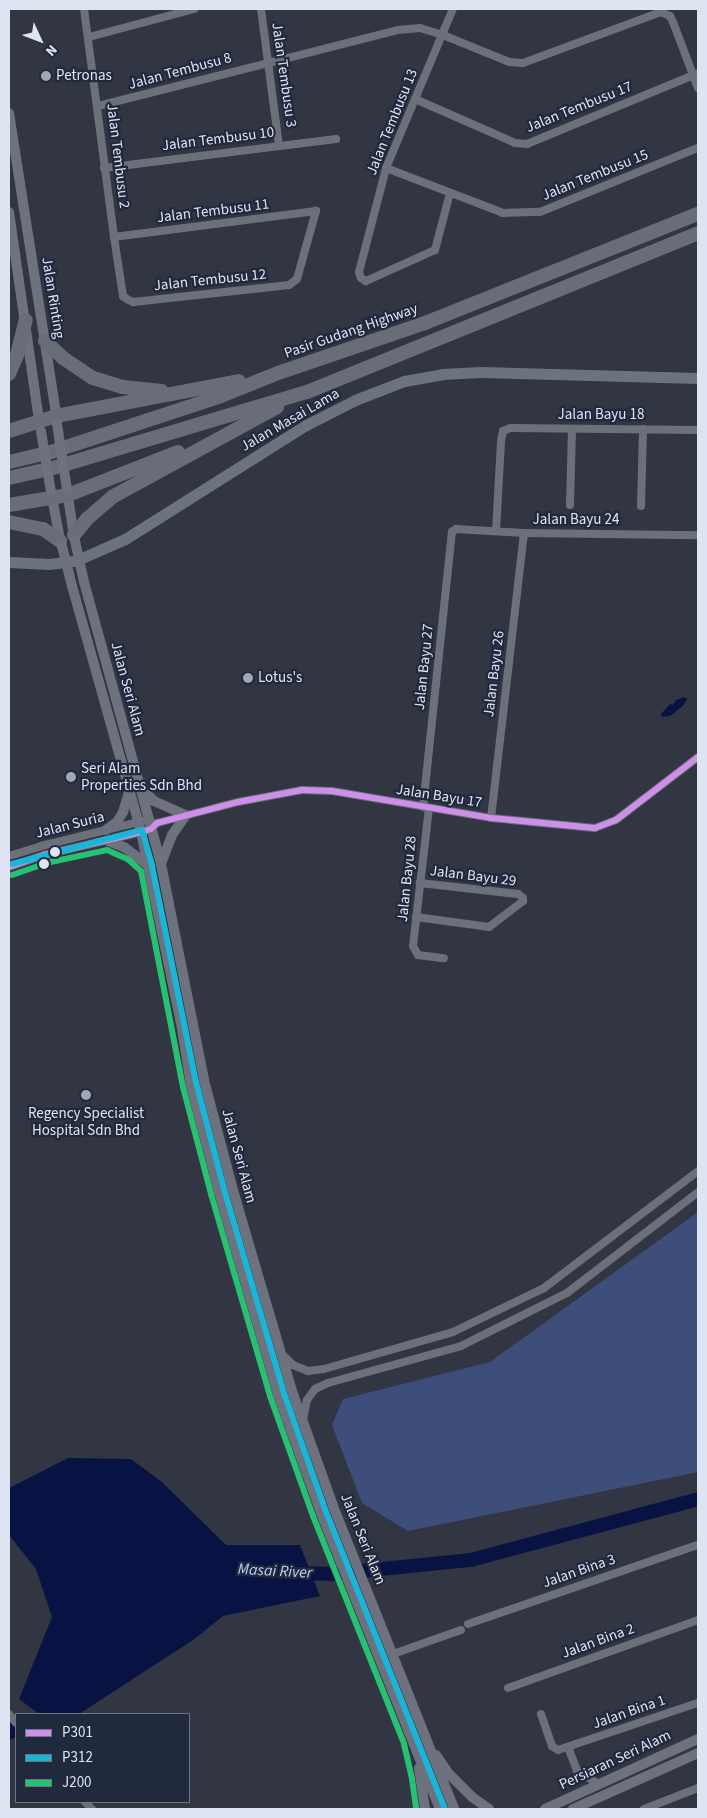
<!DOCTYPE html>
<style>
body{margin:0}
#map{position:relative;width:707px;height:1818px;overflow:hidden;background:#313642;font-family:"Source Sans 3",sans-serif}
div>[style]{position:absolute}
.green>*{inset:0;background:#3d4e7a}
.water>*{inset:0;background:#091343}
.river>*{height:14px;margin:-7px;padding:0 7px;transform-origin:7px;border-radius:7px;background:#091343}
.street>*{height:8px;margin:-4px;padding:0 4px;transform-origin:4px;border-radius:4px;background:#6c707a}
.secondary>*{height:10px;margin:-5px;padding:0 5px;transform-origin:5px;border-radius:5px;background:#6d727e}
.primary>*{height:11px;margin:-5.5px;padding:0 5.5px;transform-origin:5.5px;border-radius:5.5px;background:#6c727e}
.highway>*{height:14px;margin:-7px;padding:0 7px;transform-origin:7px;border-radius:7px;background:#686d78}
.secondary-bridge>*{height:10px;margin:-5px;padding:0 5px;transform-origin:5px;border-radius:5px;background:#6d727e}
.bus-1>*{height:6px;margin:-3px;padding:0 3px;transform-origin:3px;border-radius:3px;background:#ce8fe9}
.bus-2>*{height:6px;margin:-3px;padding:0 3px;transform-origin:3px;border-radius:3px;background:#1ab6d8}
.bus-3>*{height:6px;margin:-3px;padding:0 3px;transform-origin:3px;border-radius:3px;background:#26c172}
.dots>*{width:14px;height:14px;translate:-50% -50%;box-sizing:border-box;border:2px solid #21293d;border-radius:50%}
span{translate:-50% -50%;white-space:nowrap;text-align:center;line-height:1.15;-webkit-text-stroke:4.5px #21293d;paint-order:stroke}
.street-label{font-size:15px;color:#dee4f2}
.poi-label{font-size:15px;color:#dee4f2}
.left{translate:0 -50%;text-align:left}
.water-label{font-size:16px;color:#c0cff1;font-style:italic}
.frame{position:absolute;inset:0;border:10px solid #dee4f2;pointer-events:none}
.legend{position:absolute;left:15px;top:1713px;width:175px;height:90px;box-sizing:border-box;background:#21293d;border:1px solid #6d7485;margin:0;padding:6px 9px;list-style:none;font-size:15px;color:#dee4f2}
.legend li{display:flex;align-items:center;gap:10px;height:25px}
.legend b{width:25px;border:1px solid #6d7485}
.north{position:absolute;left:15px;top:15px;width:50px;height:50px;-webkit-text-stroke:4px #21293d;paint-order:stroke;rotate:133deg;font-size:14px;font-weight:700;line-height:20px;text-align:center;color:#dee4f2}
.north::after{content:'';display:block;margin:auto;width:18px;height:22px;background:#dee4f2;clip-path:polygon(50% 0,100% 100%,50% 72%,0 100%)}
</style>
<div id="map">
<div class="green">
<div style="clip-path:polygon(698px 1212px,698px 1472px,408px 1531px,362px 1503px,332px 1425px,343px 1399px,490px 1362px)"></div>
</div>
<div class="water">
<div style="clip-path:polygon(684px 697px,687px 699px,683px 706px,670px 716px,662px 717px,661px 714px,670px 704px,673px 705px,676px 700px)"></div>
<div style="clip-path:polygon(68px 1458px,131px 1459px,163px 1483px,226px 1545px,300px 1545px,320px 1596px,223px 1616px,193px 1640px,79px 1714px,39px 1714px,19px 1699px,52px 1617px,36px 1569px,9px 1535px,9px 1488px)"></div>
</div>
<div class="river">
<div style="left:293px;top:1573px;width:39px;rotate:1deg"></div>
<div style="left:332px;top:1574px;width:140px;rotate:-5.8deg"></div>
<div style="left:471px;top:1560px;width:235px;rotate:-15deg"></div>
<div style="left:9px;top:1733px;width:9px;rotate:-41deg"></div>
</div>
<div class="street">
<div style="left:84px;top:9px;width:230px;rotate:82.5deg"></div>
<div style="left:114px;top:237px;width:60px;rotate:81.3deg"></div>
<div style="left:123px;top:296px;width:5px;rotate:37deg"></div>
<div style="left:127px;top:299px;width:7px;rotate:27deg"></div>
<div style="left:133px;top:302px;width:157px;rotate:-6.2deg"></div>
<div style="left:289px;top:285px;width:10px;rotate:-37deg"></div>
<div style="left:297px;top:279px;width:71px;rotate:-74.4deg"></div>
<div style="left:316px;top:211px;width:204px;rotate:172.7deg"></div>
<div style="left:261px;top:9px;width:137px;rotate:82.5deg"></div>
<div style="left:89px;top:37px;width:109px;rotate:-14.9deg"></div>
<div style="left:415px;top:99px;width:109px;rotate:23.7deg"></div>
<div style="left:515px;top:143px;width:12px;rotate:5deg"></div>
<div style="left:527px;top:144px;width:185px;rotate:-22.5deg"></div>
<div style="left:98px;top:106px;width:309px;rotate:-14.2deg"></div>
<div style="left:398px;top:30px;width:22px;rotate:-5deg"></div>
<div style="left:420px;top:28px;width:24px;rotate:17deg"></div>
<div style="left:443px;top:35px;width:71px;rotate:22.2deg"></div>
<div style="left:509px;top:62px;width:14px;rotate:4deg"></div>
<div style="left:523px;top:63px;width:147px;rotate:-20.3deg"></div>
<div style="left:661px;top:12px;width:10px;rotate:24deg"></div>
<div style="left:670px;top:16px;width:7px;rotate:63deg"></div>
<div style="left:673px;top:22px;width:71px;rotate:69.3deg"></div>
<div style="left:104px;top:168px;width:234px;rotate:-7.1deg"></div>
<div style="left:386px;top:168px;width:125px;rotate:21deg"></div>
<div style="left:503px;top:213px;width:37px;rotate:-2deg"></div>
<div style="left:540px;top:212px;width:170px;rotate:-22.1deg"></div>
<div style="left:450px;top:193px;width:59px;rotate:104.7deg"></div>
<div style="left:435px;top:250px;width:76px;rotate:155.8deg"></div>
<div style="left:366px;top:281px;width:6px;rotate:-149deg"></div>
<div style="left:361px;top:278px;width:6px;rotate:-108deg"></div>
<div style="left:359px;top:272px;width:107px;rotate:-75.4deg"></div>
<div style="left:386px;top:168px;width:173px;rotate:-67.2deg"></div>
<div style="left:570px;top:505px;width:75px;rotate:-88.5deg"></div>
<div style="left:641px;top:506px;width:77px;rotate:-88.5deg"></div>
<div style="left:496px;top:531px;width:90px;rotate:-86.8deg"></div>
<div style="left:501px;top:441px;width:10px;rotate:-79deg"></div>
<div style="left:503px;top:431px;width:9px;rotate:-21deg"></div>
<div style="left:511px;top:428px;width:187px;rotate:0.6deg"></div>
<div style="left:423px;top:807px;width:277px;rotate:-84deg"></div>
<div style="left:452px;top:532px;width:5px;rotate:-37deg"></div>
<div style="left:456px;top:529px;width:68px;rotate:3.4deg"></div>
<div style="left:524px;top:533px;width:174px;rotate:0.7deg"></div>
<div style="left:429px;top:808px;width:139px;rotate:96.6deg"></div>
<div style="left:413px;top:946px;width:10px;rotate:61deg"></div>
<div style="left:418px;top:955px;width:26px;rotate:7deg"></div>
<div style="left:491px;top:818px;width:287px;rotate:-83.4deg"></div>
<div style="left:9px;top:856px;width:34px;rotate:-17deg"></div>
<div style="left:41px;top:846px;width:105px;rotate:-13.8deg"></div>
<div style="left:9px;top:867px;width:37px;rotate:-19deg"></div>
<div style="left:44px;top:855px;width:100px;rotate:-13.3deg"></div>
<div style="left:141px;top:832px;width:10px;rotate:-17deg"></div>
<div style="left:151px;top:829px;width:8px;rotate:-45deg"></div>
<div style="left:157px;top:823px;width:84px;rotate:-14.5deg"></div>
<div style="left:238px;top:802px;width:65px;rotate:-10.6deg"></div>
<div style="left:302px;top:790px;width:30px;rotate:2deg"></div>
<div style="left:332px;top:791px;width:161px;rotate:9.6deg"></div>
<div style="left:491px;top:818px;width:104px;rotate:5.5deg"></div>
<div style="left:595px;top:828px;width:22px;rotate:-21deg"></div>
<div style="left:616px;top:820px;width:103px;rotate:-37.5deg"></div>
<div style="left:416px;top:917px;width:74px;rotate:7.8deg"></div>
<div style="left:489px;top:927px;width:43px;rotate:-37.4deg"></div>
<div style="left:523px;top:901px;width:3px;rotate:-90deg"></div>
<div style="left:523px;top:898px;width:6px;rotate:-141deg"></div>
<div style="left:518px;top:894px;width:99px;rotate:-173.6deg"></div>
<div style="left:283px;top:1355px;width:14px;rotate:45deg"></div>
<div style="left:293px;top:1365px;width:16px;rotate:22deg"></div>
<div style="left:308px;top:1371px;width:16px;rotate:-7deg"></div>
<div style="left:324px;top:1369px;width:134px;rotate:-16deg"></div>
<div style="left:453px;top:1332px;width:101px;rotate:-25.8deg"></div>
<div style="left:544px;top:1288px;width:193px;rotate:-37.2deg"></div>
<div style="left:303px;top:1420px;width:20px;rotate:-79deg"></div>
<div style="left:307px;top:1400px;width:14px;rotate:-54deg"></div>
<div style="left:315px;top:1389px;width:14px;rotate:-25deg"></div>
<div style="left:328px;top:1383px;width:138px;rotate:-15.5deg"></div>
<div style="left:461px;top:1346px;width:119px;rotate:-26.6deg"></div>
<div style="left:567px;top:1293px;width:165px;rotate:-37.6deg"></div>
<div style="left:468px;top:1624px;width:243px;rotate:-19deg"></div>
<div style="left:393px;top:1654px;width:72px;rotate:-19.4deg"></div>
<div style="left:508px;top:1688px;width:202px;rotate:-19.7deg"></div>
<div style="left:9px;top:1714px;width:11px;rotate:52deg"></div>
<div style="left:541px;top:1714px;width:34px;rotate:71deg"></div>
<div style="left:552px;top:1746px;width:7px;rotate:34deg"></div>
<div style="left:558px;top:1750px;width:148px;rotate:-18.6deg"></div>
<div style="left:568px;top:1747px;width:26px;rotate:69deg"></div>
<div style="left:577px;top:1771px;width:26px;rotate:31deg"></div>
<div style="left:85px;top:1802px;width:10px;rotate:45deg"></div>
<div style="left:644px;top:1809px;width:58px;rotate:-21.3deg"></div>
</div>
<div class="secondary">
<div style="left:9px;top:113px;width:312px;rotate:81.1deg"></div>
<div style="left:9px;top:212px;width:216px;rotate:81.8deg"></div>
<div style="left:67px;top:490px;width:48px;rotate:81.5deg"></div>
<div style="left:51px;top:492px;width:54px;rotate:79.3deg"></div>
<div style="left:84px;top:582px;width:292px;rotate:74.7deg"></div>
<div style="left:161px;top:864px;width:220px;rotate:78.7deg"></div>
<div style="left:204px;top:1080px;width:111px;rotate:75.3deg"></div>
<div style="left:232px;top:1187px;width:216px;rotate:73.6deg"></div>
<div style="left:293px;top:1394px;width:119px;rotate:70.3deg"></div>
<div style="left:333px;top:1506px;width:326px;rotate:68.2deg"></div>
<div style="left:72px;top:586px;width:255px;rotate:74.3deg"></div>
<div style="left:141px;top:832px;width:201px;rotate:78.2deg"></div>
<div style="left:182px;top:1029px;width:57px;rotate:80.9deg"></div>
<div style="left:191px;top:1085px;width:111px;rotate:75.3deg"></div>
<div style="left:219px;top:1192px;width:210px;rotate:73.7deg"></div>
<div style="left:278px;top:1394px;width:127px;rotate:70.1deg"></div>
<div style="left:321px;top:1513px;width:319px;rotate:68.1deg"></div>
<div style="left:140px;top:787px;width:20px;rotate:45deg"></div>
<div style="left:154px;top:801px;width:35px;rotate:24deg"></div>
<div style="left:186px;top:815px;width:24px;rotate:125deg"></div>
<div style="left:172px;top:835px;width:31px;rotate:111deg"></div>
<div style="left:106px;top:830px;width:14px;rotate:-36deg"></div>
<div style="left:117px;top:822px;width:12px;rotate:-59deg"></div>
<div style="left:123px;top:812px;width:21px;rotate:-73deg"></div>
<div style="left:108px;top:841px;width:17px;rotate:21deg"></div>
<div style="left:124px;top:847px;width:31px;rotate:37deg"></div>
<div style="left:436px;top:1755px;width:23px;rotate:56deg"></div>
<div style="left:449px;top:1774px;width:33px;rotate:45deg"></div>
<div style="left:472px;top:1797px;width:21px;rotate:35deg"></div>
<div style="left:419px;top:1768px;width:41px;rotate:81.7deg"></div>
<div style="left:545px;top:1809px;width:168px;rotate:-24.6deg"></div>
<div style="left:573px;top:1809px;width:137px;rotate:-24.1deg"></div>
</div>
<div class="primary">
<div style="left:9px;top:562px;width:40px;rotate:2.9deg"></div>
<div style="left:49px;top:564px;width:26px;rotate:-7deg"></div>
<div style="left:75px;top:561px;width:55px;rotate:-23.7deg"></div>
<div style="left:125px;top:539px;width:214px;rotate:-32.2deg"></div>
<div style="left:306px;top:425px;width:55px;rotate:-27deg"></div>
<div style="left:355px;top:400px;width:53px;rotate:-21.2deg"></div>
<div style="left:404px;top:381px;width:39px;rotate:-10deg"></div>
<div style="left:442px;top:374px;width:39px;rotate:-3deg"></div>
<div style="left:481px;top:372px;width:217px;rotate:1.6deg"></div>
</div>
<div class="highway">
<div style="left:45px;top:341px;width:25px;rotate:43deg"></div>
<div style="left:63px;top:358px;width:36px;rotate:34deg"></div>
<div style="left:93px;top:378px;width:31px;rotate:17deg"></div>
<div style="left:123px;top:387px;width:39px;rotate:6deg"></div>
<div style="left:9px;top:374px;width:21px;rotate:-67deg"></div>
<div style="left:17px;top:355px;width:36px;rotate:-76deg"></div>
<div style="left:9px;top:431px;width:49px;rotate:-17.7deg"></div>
<div style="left:56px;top:416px;width:186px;rotate:-10.8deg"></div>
<div style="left:9px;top:462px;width:43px;rotate:-13.4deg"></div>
<div style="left:51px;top:452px;width:179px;rotate:-18.2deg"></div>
<div style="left:221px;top:396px;width:61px;rotate:-22deg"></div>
<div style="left:278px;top:373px;width:155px;rotate:-18.8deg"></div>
<div style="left:425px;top:323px;width:294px;rotate:-21.8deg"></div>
<div style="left:9px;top:478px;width:45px;rotate:-12.8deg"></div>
<div style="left:53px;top:468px;width:265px;rotate:-16.7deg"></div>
<div style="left:307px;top:392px;width:422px;rotate:-22.1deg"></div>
<div style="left:9px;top:505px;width:60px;rotate:-9.6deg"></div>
<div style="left:68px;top:495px;width:118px;rotate:-21.4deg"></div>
<div style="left:9px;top:522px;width:35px;rotate:12deg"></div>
<div style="left:43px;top:529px;width:21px;rotate:35deg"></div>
<div style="left:74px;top:535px;width:21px;rotate:-51deg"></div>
<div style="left:87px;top:519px;width:33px;rotate:-41deg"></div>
<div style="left:112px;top:497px;width:188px;rotate:-28.6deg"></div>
</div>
<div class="secondary-bridge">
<div style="left:57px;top:424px;width:66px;rotate:81.3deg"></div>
<div style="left:41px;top:431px;width:62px;rotate:80.7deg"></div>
<div style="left:75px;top:541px;width:42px;rotate:77.6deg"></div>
<div style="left:62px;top:546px;width:41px;rotate:76deg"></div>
</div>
<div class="bus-1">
<div style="left:9px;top:867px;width:37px;rotate:-19deg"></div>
<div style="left:44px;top:855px;width:100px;rotate:-13.3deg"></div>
<div style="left:141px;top:832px;width:10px;rotate:-17deg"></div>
<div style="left:151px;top:829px;width:8px;rotate:-45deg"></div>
<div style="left:157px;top:823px;width:84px;rotate:-14.5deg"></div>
<div style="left:238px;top:802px;width:65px;rotate:-10.6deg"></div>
<div style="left:302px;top:790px;width:30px;rotate:2deg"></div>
<div style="left:332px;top:791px;width:161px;rotate:9.6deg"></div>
<div style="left:491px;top:818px;width:104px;rotate:5.5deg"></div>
<div style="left:595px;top:828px;width:22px;rotate:-21deg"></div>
<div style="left:616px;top:820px;width:103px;rotate:-37.5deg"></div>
</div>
<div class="bus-2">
<div style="left:12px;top:864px;width:134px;rotate:-14.7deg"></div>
<div style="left:142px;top:830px;width:37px;rotate:74deg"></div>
<div style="left:152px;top:866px;width:220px;rotate:78.5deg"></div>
<div style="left:196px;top:1082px;width:111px;rotate:75.3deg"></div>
<div style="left:224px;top:1189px;width:216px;rotate:73.6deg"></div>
<div style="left:285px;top:1396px;width:120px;rotate:70.5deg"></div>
<div style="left:325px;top:1509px;width:323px;rotate:68.2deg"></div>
</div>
<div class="bus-3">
<div style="left:12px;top:875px;width:36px;rotate:-19deg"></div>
<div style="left:46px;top:863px;width:62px;rotate:-12deg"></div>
<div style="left:107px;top:850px;width:24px;rotate:24deg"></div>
<div style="left:129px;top:860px;width:16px;rotate:43deg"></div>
<div style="left:141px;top:871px;width:220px;rotate:79deg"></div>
<div style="left:183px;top:1087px;width:111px;rotate:75.3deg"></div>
<div style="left:211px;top:1194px;width:210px;rotate:73.7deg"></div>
<div style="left:270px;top:1396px;width:127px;rotate:70.3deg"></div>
<div style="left:313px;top:1516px;width:245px;rotate:68.2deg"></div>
<div style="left:404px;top:1744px;width:36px;rotate:77deg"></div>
<div style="left:412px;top:1779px;width:30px;rotate:82deg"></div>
</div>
<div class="dots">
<div style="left:46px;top:76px;background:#a1a7b4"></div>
<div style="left:248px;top:678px;background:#a1a7b4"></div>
<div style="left:71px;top:777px;background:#a1a7b4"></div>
<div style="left:55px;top:852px;background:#dee4f2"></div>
<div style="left:44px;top:864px;background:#dee4f2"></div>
<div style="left:86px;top:1095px;background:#a1a7b4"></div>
</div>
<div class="street-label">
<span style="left:180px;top:71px;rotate:-15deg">Jalan Tembusu 8</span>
<span style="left:284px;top:75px;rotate:82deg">Jalan Tembusu 3</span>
<span style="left:579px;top:107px;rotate:-22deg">Jalan Tembusu 17</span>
<span style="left:392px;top:122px;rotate:-68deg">Jalan Tembusu 13</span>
<span style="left:218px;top:139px;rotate:-7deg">Jalan Tembusu 10</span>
<span style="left:118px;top:156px;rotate:83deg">Jalan Tembusu 2</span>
<span style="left:595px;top:175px;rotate:-22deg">Jalan Tembusu 15</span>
<span style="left:213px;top:211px;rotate:-7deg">Jalan Tembusu 11</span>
<span style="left:210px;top:280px;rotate:-6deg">Jalan Tembusu 12</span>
<span style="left:53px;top:298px;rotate:81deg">Jalan Rinting</span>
<span style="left:351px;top:331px;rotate:-19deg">Pasir Gudang Highway</span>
<span style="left:601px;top:415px">Jalan Bayu 18</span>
<span style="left:290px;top:420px;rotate:-30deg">Jalan Masai Lama</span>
<span style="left:576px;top:520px">Jalan Bayu 24</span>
<span style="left:424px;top:667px;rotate:-84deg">Jalan Bayu 27</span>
<span style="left:494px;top:674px;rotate:-83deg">Jalan Bayu 26</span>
<span style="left:128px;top:689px;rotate:75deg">Jalan Seri Alam</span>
<span style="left:439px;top:796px;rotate:9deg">Jalan Bayu 17</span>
<span style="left:70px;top:825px;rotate:-14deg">Jalan Suria</span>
<span style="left:473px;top:876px;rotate:7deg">Jalan Bayu 29</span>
<span style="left:407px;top:879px;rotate:-84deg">Jalan Bayu 28</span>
<span style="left:239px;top:1156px;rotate:75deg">Jalan Seri Alam</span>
<span style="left:363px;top:1539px;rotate:68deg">Jalan Seri Alam</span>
<span style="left:579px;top:1571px;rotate:-19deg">Jalan Bina 3</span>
<span style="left:598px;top:1641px;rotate:-20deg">Jalan Bina 2</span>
<span style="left:629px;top:1712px;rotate:-19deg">Jalan Bina 1</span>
<span style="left:615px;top:1760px;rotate:-25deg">Persiaran Seri Alam</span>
</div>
<div class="poi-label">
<span class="left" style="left:56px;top:76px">Petronas</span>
<span class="left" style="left:258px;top:678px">Lotus's</span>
<span class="left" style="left:81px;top:777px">Seri Alam<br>Properties Sdn Bhd</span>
<span style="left:86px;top:1122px">Regency Specialist<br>Hospital Sdn Bhd</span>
</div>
<div class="water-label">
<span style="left:275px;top:1571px;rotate:3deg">Masai River</span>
</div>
<div class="frame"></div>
<ul class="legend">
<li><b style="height:6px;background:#ce8fe9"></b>P301</li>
<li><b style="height:6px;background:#1ab6d8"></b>P312</li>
<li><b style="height:6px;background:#26c172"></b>J200</li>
</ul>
<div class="north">N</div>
</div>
